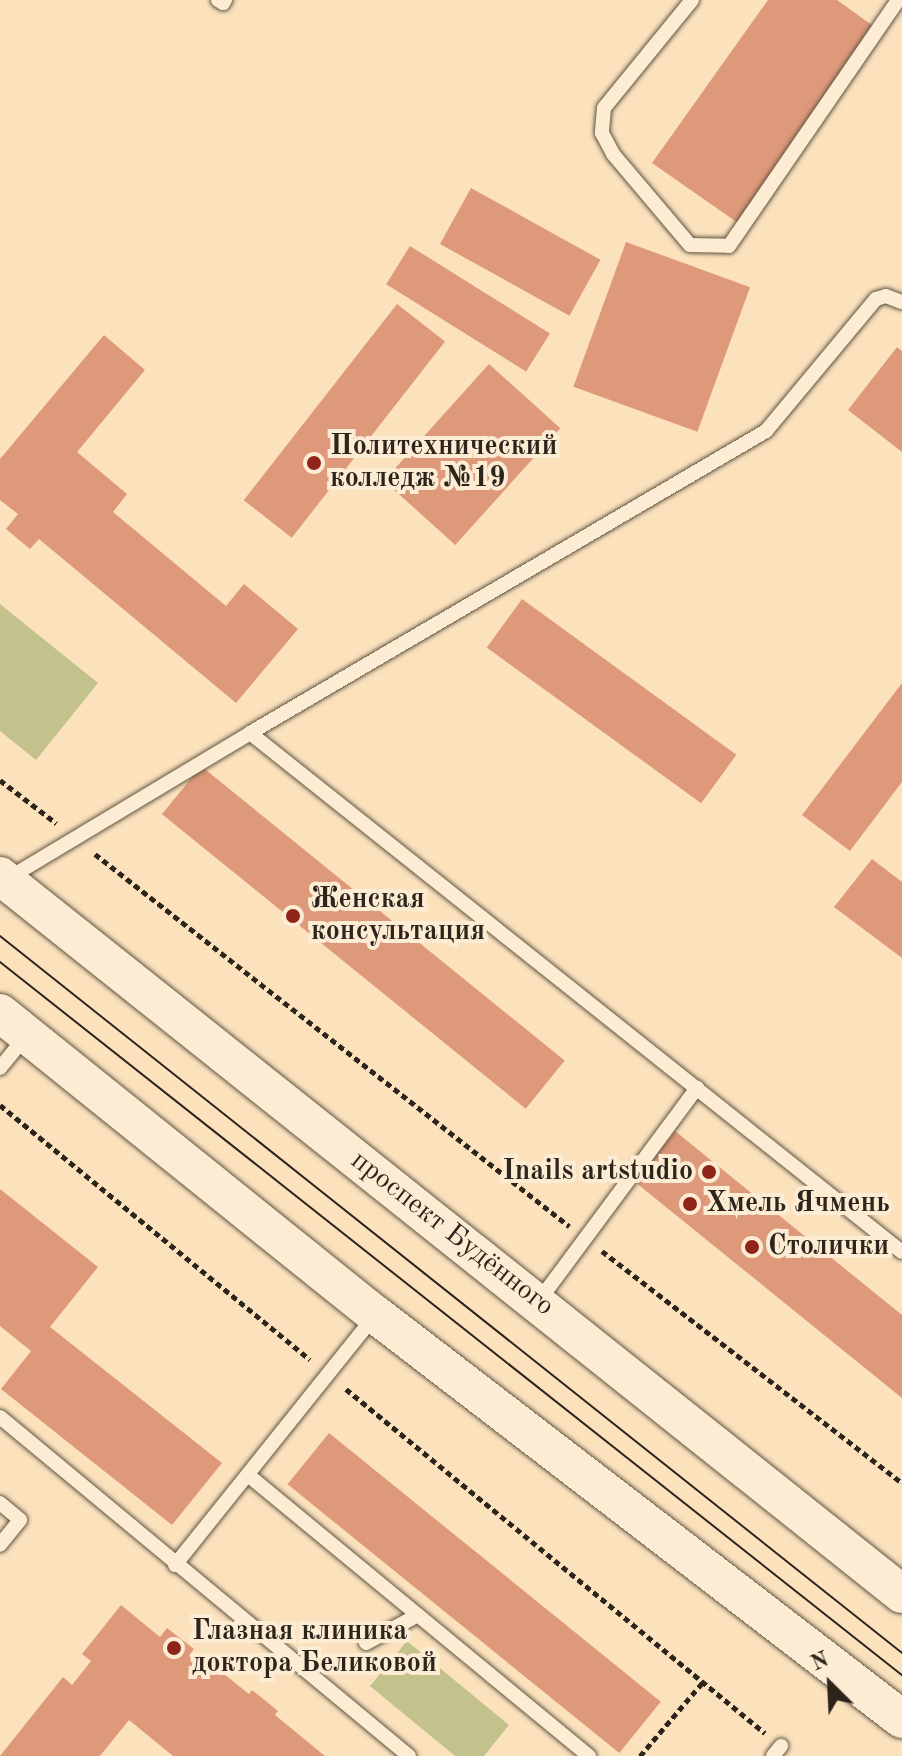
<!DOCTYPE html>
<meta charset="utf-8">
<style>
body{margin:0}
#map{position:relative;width:902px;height:1756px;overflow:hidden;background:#fbe2bd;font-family:"Old Standard TT",serif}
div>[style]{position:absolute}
.green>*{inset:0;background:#c3c28d}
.building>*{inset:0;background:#de997a;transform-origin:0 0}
.path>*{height:5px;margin-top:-2.5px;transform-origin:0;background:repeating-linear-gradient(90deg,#2d241b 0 6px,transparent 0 10px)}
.roads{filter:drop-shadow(0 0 2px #605444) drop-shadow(0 0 2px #605444)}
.lane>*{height:14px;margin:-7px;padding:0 7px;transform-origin:7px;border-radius:7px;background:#fcecd4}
.secondary>*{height:38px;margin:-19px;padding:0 19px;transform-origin:19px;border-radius:19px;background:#fcecd4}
.tram>*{height:2px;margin:-1px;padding:0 1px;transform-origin:1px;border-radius:1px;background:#2d241b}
.dots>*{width:22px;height:22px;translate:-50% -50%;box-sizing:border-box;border:4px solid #fcecd4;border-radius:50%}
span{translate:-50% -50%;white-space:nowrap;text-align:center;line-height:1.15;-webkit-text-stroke:8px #fcecd4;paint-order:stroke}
.poi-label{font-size:28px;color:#2d241b;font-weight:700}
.left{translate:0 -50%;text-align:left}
.right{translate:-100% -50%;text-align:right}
.street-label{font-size:28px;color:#2d241b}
.north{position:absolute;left:790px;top:1644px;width:80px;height:80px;-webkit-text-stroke:6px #fcecd4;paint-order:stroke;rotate:336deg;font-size:22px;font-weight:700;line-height:32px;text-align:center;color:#2d241b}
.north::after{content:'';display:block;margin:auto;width:28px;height:36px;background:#2d241b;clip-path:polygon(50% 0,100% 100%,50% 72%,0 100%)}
</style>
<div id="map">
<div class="green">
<div style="clip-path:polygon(0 604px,98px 683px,36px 760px,0 731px)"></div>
<div style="clip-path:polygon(407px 1641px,509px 1725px,484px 1756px,455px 1756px,370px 1686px)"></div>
</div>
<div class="building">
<div style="clip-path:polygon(768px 0,837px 0,876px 28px,738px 223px,652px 163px)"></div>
<div style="left:471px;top:188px;width:148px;height:64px;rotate:29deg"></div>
<div style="left:626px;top:242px;width:132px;height:154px;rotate:20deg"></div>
<div style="left:410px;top:246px;width:165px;height:45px;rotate:32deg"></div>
<div style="left:397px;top:304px;width:61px;height:249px;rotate:38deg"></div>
<div style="clip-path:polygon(104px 335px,145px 370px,77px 452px,127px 494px,113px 512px,226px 606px,244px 584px,298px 629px,236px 703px,39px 539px,30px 549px,6px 529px,18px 514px,0 500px,0 459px)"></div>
<div style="clip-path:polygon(897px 347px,902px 351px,902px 452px,848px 410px)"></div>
<div style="left:489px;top:364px;width:96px;height:157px;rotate:42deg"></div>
<div style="left:522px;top:599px;width:265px;height:60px;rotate:36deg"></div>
<div style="clip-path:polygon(902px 683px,902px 782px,850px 851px,802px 815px)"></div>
<div style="left:201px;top:766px;width:468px;height:62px;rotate:39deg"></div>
<div style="clip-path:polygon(872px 859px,902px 882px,902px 958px,834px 907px)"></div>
<div style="clip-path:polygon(675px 1131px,902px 1315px,902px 1398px,635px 1182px)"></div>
<div style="clip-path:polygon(0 1189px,98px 1267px,50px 1327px,222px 1463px,172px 1525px,1px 1389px,31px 1351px,0 1326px)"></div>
<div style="left:329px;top:1433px;width:427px;height:66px;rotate:39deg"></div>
<div style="clip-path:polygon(121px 1605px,160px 1637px,167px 1628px,194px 1649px,189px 1656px,199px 1664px,204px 1658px,249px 1694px,252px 1690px,278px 1711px,275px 1715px,325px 1756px,173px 1756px,129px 1720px,100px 1756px,0 1756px,63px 1677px,72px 1685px,91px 1661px,82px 1654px)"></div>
</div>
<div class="path">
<div style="left:0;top:780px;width:71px;rotate:37.5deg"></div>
<div style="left:95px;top:854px;width:603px;rotate:38.13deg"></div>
<div style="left:0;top:1105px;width:401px;rotate:39.4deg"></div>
<div style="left:602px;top:1251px;width:379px;rotate:37.7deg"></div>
<div style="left:346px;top:1389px;width:542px;rotate:39.39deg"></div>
<div style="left:640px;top:1756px;width:97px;rotate:-49.6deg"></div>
</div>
<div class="roads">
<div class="lane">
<div style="left:218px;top:0;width:6px;rotate:31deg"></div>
<div style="left:223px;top:3px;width:4px;rotate:-56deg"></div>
<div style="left:692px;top:0;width:139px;rotate:129.2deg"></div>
<div style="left:604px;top:108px;width:25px;rotate:95deg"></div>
<div style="left:602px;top:133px;width:24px;rotate:62deg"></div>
<div style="left:613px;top:154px;width:119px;rotate:49.8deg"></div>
<div style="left:690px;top:245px;width:39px;rotate:1deg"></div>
<div style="left:729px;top:246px;width:298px;rotate:-55.5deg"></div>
<div style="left:250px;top:733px;width:833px;rotate:38.52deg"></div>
<div style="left:9px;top:878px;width:281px;rotate:-31deg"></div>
<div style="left:250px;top:733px;width:598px;rotate:-30.34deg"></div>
<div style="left:766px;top:431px;width:172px;rotate:-50.2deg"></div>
<div style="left:876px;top:299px;width:10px;rotate:-17deg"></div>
<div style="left:886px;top:296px;width:17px;rotate:21deg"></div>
<div style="left:0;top:1068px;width:43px;rotate:-50.7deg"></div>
<div style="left:538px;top:1302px;width:267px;rotate:-53.4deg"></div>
<div style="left:0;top:1417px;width:531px;rotate:39.65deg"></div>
<div style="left:248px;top:1475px;width:442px;rotate:39.5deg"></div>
<div style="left:0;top:1503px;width:26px;rotate:40deg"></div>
<div style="left:20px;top:1520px;width:32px;rotate:129deg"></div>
<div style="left:175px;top:1565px;width:320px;rotate:-51.3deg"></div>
<div style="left:366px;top:1643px;width:59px;rotate:-28.3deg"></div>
<div style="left:773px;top:1756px;width:13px;rotate:-51deg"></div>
</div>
<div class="secondary">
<div style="left:0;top:876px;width:1153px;rotate:38.52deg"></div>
<div style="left:0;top:1013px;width:482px;rotate:38.8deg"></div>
<div style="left:376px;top:1315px;width:663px;rotate:37.53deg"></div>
</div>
</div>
<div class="tram">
<div style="left:0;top:936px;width:1152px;rotate:38.48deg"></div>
<div style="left:0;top:962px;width:1150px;rotate:38.33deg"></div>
</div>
<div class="dots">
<div style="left:314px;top:463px;background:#8f2418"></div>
<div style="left:293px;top:916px;background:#8f2418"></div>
<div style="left:709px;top:1172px;background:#8f2418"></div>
<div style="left:690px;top:1204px;background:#8f2418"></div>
<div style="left:752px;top:1247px;background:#8f2418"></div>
<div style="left:174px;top:1648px;background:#8f2418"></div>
</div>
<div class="poi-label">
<span class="left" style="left:330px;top:463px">Политехнический<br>колледж №19</span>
<span class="left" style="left:311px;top:916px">Женская<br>консультация</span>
<span class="right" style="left:693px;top:1172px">Inails artstudio</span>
<span class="left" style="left:706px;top:1204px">Хмель Ячмень</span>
<span class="left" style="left:768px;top:1247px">Столички</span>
<span class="left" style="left:192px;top:1648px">Глазная клиника<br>доктора Беликовой</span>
</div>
<div class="street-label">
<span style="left:452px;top:1234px;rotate:38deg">проспект Будённого</span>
</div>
<div class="north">N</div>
</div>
